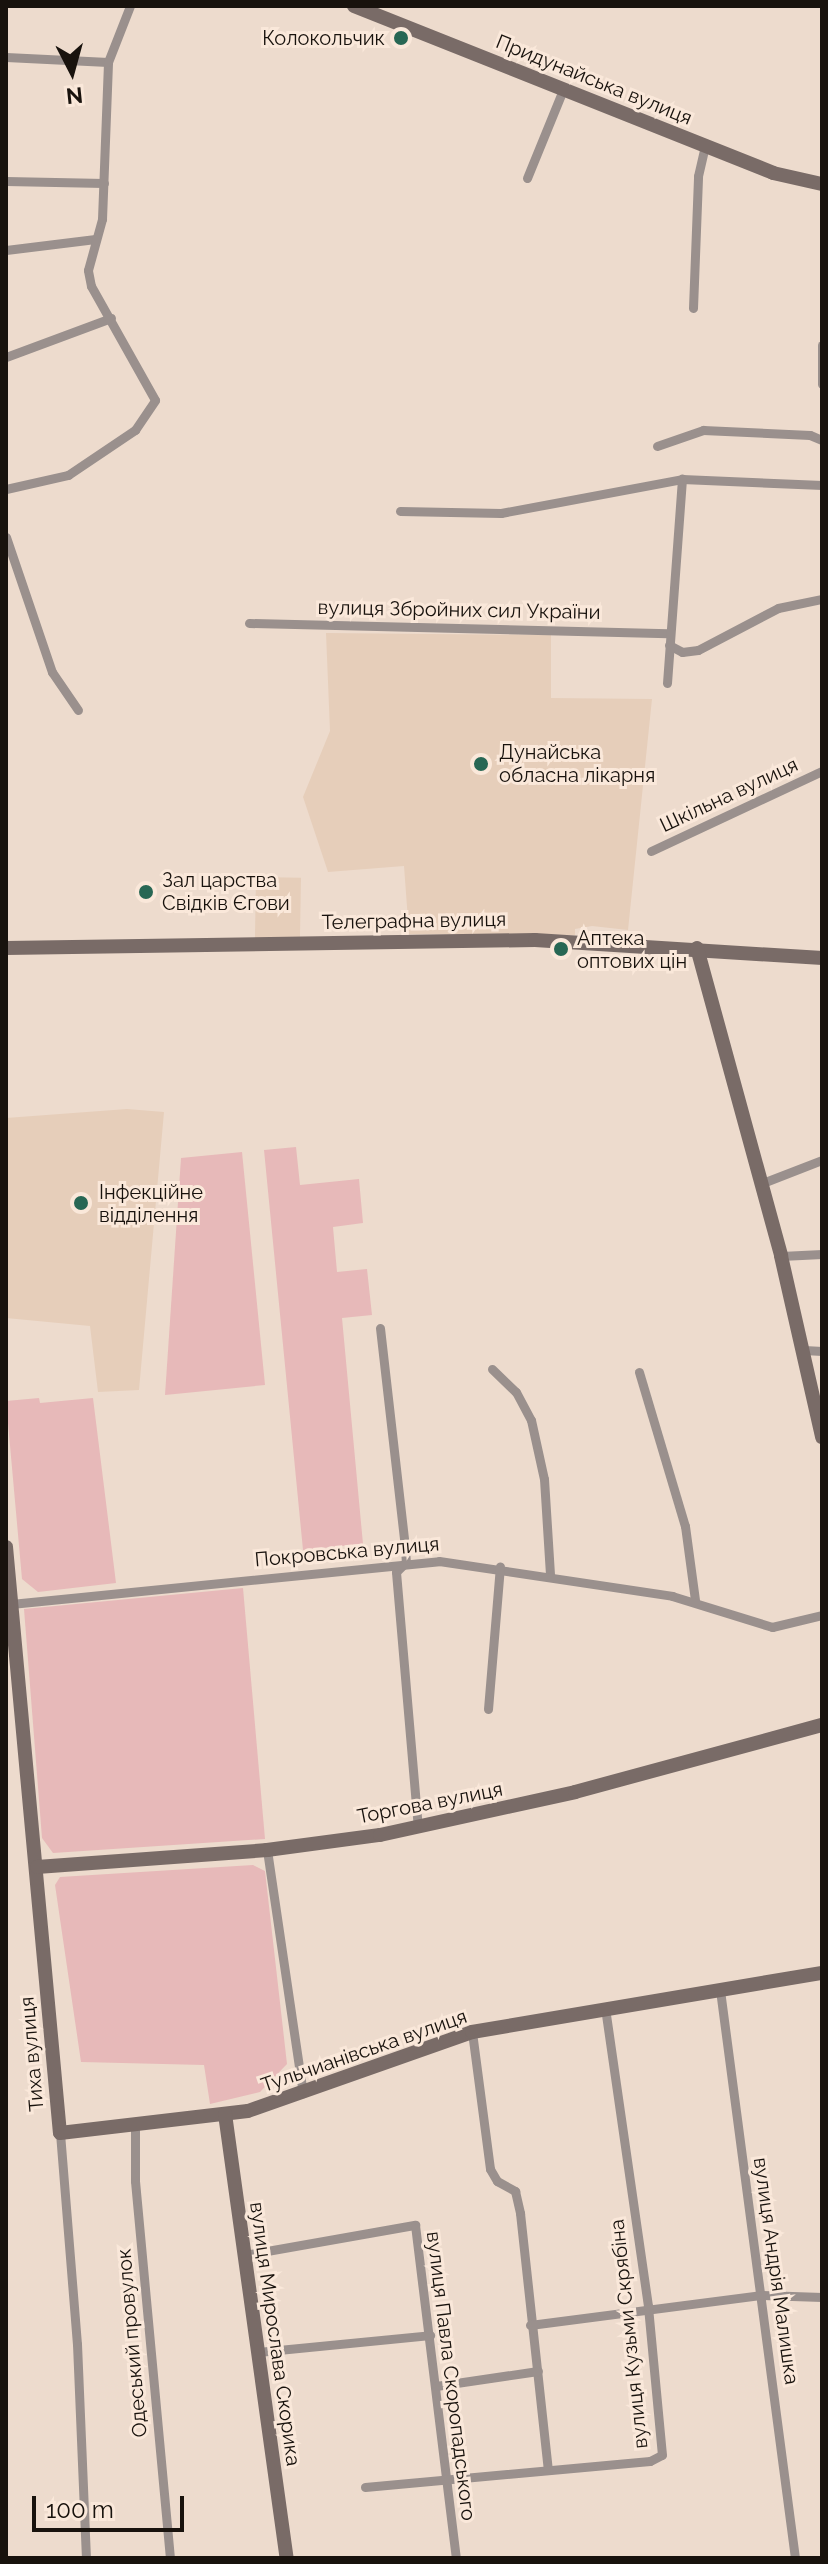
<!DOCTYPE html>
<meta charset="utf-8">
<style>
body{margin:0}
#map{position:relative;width:828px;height:2564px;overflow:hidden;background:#eddbcd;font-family:Raleway,sans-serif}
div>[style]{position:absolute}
.built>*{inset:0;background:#e6ceba;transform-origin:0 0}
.green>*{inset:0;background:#e7b9b9}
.street>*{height:9px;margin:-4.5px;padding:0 4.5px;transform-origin:4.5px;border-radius:4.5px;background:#9a908d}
.secondary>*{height:14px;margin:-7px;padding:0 7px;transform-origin:7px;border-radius:7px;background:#796b67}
.dots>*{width:22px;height:22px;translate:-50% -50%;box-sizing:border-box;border:4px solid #fae8da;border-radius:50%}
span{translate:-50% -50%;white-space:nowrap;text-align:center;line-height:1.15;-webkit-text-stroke:6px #fae8da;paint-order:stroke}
.poi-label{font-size:20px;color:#18120d}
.right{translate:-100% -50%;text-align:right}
.left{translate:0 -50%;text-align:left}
.street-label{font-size:20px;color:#18120d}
.frame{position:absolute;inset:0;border:8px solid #18120d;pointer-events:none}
.north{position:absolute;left:32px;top:32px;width:80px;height:80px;-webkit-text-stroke:6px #fae8da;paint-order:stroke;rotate:174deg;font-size:22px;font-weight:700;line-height:32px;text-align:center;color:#18120d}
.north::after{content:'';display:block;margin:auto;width:28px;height:36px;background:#18120d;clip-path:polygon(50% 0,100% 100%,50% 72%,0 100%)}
.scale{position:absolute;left:32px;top:2496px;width:152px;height:36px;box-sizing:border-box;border:4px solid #18120d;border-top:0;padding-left:10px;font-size:24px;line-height:28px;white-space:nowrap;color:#18120d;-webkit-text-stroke:6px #fae8da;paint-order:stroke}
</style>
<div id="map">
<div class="built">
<div style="clip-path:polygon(326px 633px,551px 635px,551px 698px,652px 699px,628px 930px,592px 926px,575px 929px,575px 935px,409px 934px,404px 866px,328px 872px,303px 797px,330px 731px)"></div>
<div style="left:256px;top:877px;width:45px;height:68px;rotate:1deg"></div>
<div style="clip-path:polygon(127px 1109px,164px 1112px,139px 1390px,98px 1392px,90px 1326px,6px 1318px,6px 1118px)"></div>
</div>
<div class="green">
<div style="clip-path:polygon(296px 1147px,300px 1185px,359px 1179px,363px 1223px,333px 1227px,337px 1272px,367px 1269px,372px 1315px,342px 1318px,363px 1544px,303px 1550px,264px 1150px)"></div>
<div style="clip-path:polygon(242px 1152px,265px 1385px,165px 1395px,181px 1158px)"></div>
<div style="clip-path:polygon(39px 1398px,40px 1403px,93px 1398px,116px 1583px,38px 1592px,22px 1579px,6px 1401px)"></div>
<div style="clip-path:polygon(243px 1588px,265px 1839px,53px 1853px,42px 1838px,24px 1609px)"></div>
<div style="clip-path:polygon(253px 1865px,265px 1871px,287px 2064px,260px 2092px,210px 2104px,204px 2065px,81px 2062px,55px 1885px,60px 1877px)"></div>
</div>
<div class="street">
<div style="left:6px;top:57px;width:102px;rotate:2.8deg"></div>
<div style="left:527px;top:178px;width:95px;rotate:-67.8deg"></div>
<div style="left:6px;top:181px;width:98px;rotate:1.2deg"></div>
<div style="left:6px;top:250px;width:90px;rotate:-7deg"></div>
<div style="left:693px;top:308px;width:132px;rotate:-87.8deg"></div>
<div style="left:698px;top:176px;width:32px;rotate:-77deg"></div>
<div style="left:822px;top:345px;width:39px;rotate:90deg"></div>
<div style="left:6px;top:357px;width:112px;rotate:-20.4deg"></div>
<div style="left:657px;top:446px;width:49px;rotate:-19.2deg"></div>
<div style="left:703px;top:430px;width:107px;rotate:2.7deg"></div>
<div style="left:810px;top:435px;width:13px;rotate:23deg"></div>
<div style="left:6px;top:489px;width:64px;rotate:-12.7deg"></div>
<div style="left:68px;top:475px;width:81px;rotate:-33.9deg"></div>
<div style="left:135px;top:430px;width:36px;rotate:-56deg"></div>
<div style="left:155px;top:400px;width:131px;rotate:-119.3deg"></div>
<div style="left:91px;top:286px;width:16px;rotate:-101deg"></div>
<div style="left:88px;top:270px;width:53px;rotate:-74.6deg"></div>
<div style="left:102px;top:219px;width:157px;rotate:-87.8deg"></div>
<div style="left:108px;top:62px;width:60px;rotate:-68.6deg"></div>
<div style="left:400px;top:511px;width:101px;rotate:1.1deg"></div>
<div style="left:501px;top:513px;width:184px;rotate:-10.6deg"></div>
<div style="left:682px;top:479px;width:140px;rotate:2.5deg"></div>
<div style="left:6px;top:537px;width:143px;rotate:71.2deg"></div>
<div style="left:52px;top:672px;width:46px;rotate:55.6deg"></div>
<div style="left:249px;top:623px;width:419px;rotate:1.4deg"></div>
<div style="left:669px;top:645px;width:15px;rotate:28deg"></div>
<div style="left:682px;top:652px;width:16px;rotate:-7deg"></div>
<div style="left:698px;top:650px;width:90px;rotate:-27.7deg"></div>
<div style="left:778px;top:608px;width:45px;rotate:-11.6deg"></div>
<div style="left:667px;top:683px;width:205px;rotate:-85.8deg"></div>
<div style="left:651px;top:851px;width:189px;rotate:-25.1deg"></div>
<div style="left:760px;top:1184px;width:66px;rotate:-21.2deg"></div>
<div style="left:781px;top:1256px;width:41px;rotate:-2.8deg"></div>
<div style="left:380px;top:1328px;width:222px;rotate:83.5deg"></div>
<div style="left:405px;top:1549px;width:13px;rotate:86deg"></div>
<div style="left:406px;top:1562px;width:14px;rotate:135deg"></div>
<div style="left:396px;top:1572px;width:257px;rotate:85.1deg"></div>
<div style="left:804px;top:1350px;width:18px;rotate:3deg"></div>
<div style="left:492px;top:1369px;width:33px;rotate:44deg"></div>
<div style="left:516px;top:1392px;width:32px;rotate:62deg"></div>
<div style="left:531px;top:1420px;width:60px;rotate:77.6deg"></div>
<div style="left:544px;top:1479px;width:96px;rotate:86.4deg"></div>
<div style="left:639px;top:1372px;width:161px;rotate:73.4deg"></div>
<div style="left:685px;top:1526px;width:75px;rotate:82.3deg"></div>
<div style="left:11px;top:1604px;width:430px;rotate:-5.7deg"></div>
<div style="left:439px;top:1561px;width:236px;rotate:8.5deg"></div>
<div style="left:672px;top:1596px;width:105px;rotate:17.2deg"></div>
<div style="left:772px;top:1627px;width:51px;rotate:-13.5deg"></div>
<div style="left:488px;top:1709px;width:143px;rotate:-85.2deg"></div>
<div style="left:267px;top:1850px;width:246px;rotate:81.6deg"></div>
<div style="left:720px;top:1990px;width:573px;rotate:82.48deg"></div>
<div style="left:472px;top:2032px;width:138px;rotate:82.5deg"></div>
<div style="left:490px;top:2169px;width:14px;rotate:60deg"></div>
<div style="left:497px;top:2181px;width:21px;rotate:29deg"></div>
<div style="left:515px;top:2191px;width:23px;rotate:77deg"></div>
<div style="left:520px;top:2213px;width:258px;rotate:83.8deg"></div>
<div style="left:135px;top:2124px;width:57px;rotate:90deg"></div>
<div style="left:135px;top:2181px;width:379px;rotate:84.7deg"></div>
<div style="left:60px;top:2133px;width:212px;rotate:85.4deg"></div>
<div style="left:77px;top:2344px;width:214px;rotate:87.6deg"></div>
<div style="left:244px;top:2255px;width:174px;rotate:-10deg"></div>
<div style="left:415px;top:2225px;width:336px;rotate:83deg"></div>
<div style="left:530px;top:2325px;width:234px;rotate:-7.4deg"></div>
<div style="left:762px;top:2295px;width:60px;rotate:1.9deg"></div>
<div style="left:258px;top:2352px;width:173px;rotate:-5.6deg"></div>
<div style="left:436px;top:2386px;width:103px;rotate:-8.4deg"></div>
<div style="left:365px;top:2487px;width:286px;rotate:-5.2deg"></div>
<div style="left:650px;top:2461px;width:13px;rotate:-27deg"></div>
<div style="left:662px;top:2455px;width:150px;rotate:-95.4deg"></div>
<div style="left:648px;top:2306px;width:300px;rotate:-98.2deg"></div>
</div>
<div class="secondary">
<div style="left:354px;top:6px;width:451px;rotate:21.7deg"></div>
<div style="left:773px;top:173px;width:50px;rotate:12.7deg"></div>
<div style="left:6px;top:948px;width:529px;rotate:-0.87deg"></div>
<div style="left:535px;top:940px;width:288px;rotate:3.6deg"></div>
<div style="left:697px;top:948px;width:319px;rotate:74.7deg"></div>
<div style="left:781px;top:1256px;width:186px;rotate:77.2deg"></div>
<div style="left:6px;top:1547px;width:588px;rotate:84.74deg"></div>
<div style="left:60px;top:2133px;width:189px;rotate:-6.7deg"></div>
<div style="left:248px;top:2111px;width:238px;rotate:-19.4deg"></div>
<div style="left:472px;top:2032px;width:355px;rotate:-9.6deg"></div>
<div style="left:37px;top:1867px;width:231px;rotate:-4.2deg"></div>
<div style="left:267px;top:1850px;width:114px;rotate:-7.6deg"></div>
<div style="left:380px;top:1835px;width:200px;rotate:-12.4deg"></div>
<div style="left:575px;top:1792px;width:256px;rotate:-15.2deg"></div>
<div style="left:225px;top:2114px;width:448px;rotate:82.1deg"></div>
</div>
<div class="dots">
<div style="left:401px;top:38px;background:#286754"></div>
<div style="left:481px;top:764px;background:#286754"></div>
<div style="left:146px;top:892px;background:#286754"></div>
<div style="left:561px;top:949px;background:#286754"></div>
<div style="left:81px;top:1203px;background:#286754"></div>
</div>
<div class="poi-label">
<span class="right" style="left:385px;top:38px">Колокольчик</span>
<span class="left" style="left:499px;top:764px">Дунайська<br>обласна лікарня</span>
<span class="left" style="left:162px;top:892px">Зал царства<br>Свідків Єгови</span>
<span class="left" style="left:577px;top:950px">Аптека<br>оптових цін</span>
<span class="left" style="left:99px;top:1204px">Інфекційне<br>відділення</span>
</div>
<div class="street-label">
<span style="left:594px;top:80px;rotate:22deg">Придунайська вулиця</span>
<span style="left:459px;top:610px;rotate:1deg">вулиця Збройних сил України</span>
<span style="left:729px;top:795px;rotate:-25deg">Шкільна вулиця</span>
<span style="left:414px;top:921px;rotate:-1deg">Телеграфна вулиця</span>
<span style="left:347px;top:1552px;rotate:-5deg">Покровська вулиця</span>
<span style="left:430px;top:1803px;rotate:-11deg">Торгова вулиця</span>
<span style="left:364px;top:2051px;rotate:-19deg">Тульчианівська вулиця</span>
<span style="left:32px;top:2054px;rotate:-95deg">Тиха вулиця</span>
<span style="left:776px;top:2271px;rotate:82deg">вулиця Андрія Малишка</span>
<span style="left:275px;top:2334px;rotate:82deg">вулиця Мирослава Скорика</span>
<span style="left:629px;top:2334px;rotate:-96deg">вулиця Кузьми Скрябіна</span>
<span style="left:132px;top:2343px;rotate:-95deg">Одеський провулок</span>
<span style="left:451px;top:2376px;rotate:83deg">вулиця Павла Скоропадського</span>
</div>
<div class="frame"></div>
<div class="north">N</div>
<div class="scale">100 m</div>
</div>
